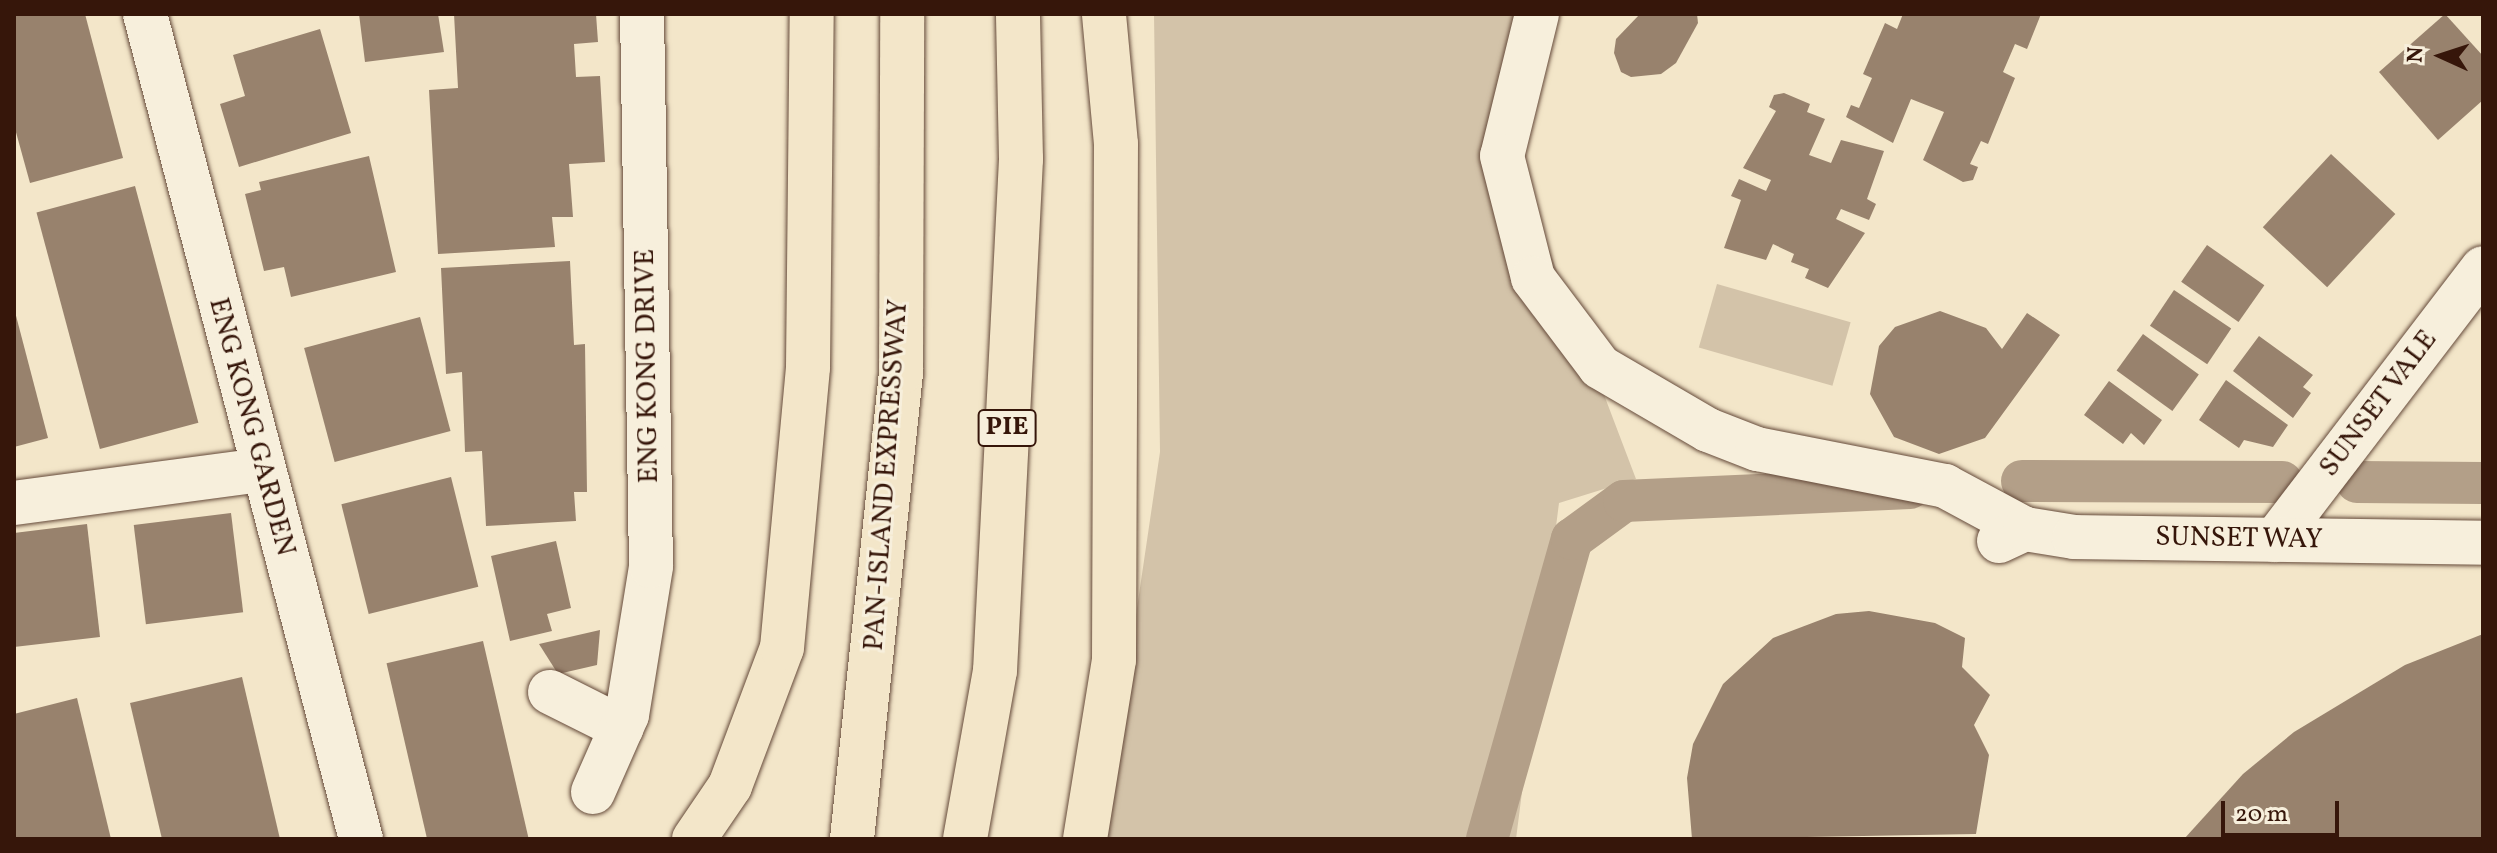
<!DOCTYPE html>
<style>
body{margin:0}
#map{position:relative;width:2497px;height:853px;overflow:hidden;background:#f3e6c9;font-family:Vollkorn,serif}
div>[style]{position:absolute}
.green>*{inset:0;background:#d3c3a9;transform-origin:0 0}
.canal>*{height:42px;margin:-21px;padding:0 21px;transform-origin:21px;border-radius:21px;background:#b39f88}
.building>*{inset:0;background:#98826d;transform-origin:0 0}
.roads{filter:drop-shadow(0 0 2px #654a3a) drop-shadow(0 0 2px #654a3a)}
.minor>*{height:44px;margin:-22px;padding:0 22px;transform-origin:22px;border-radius:22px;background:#f7efdc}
.highway>*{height:44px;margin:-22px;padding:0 22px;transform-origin:22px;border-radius:22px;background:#f3e6c9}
span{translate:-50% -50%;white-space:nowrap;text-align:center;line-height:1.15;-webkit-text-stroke:6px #f7efdc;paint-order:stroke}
.shield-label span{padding:2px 6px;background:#f7efdc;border:2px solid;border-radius:6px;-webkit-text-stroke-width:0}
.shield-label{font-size:26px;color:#36160a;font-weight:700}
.street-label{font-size:28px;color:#36160a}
.frame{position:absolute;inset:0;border:16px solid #36160a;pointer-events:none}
.north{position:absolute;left:2401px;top:16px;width:80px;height:80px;-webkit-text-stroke:6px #f7efdc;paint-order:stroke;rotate:273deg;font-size:22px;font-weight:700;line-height:32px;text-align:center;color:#36160a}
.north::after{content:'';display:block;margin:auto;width:28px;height:36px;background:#36160a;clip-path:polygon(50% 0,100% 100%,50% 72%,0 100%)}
.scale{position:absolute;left:2221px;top:801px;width:118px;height:36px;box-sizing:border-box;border:4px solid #36160a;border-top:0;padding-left:10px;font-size:24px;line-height:28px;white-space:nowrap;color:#36160a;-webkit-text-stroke:6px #f7efdc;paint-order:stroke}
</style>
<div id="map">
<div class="green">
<div style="clip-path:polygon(1154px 14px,1541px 14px,1494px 105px,1636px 479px,1559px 503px,1516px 839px,1103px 839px,1160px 452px)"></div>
<div style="left:1717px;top:284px;width:139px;height:66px;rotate:16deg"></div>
</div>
<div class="canal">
<div style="left:2022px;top:481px;width:260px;rotate:0.2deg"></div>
<div style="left:2357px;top:482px;width:126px;rotate:0.5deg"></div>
<div style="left:1487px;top:839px;width:312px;rotate:-74.2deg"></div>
<div style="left:1572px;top:539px;width:64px;rotate:-36.2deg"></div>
<div style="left:1624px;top:501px;width:286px;rotate:-2.6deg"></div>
</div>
<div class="building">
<div style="clip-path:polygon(14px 14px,85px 14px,123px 158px,30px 183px,14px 125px)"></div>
<div style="clip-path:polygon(359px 14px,438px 14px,444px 52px,365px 62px)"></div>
<div style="clip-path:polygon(454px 14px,596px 14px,598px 42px,574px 44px,576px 77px,600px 76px,605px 162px,569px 164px,573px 217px,552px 217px,555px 247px,438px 254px,429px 90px,458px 88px)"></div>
<div style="clip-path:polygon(1640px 14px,1697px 14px,1698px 23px,1676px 63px,1661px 74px,1631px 77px,1621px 72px,1614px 53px,1616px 39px)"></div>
<div style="clip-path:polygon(1903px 14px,2041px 14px,2027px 49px,2015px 44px,2003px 72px,2015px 78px,1988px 144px,1981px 141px,1970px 164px,1978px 167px,1973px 180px,1963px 182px,1923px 160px,1944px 112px,1911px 99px,1893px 143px,1846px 117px,1851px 105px,1859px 108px,1872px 78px,1863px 74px,1885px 23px,1897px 29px)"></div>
<div style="clip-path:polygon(2445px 14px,2483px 56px,2483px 100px,2438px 140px,2379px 72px)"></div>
<div style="clip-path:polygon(320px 29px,351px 133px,239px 167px,220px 104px,245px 96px,233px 55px)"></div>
<div style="clip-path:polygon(1784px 93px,1810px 104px,1807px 112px,1825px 119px,1809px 155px,1831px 163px,1841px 140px,1884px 151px,1867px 199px,1876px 204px,1869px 220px,1841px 209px,1836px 219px,1865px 233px,1828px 288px,1805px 278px,1809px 269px,1791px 262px,1794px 254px,1773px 244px,1766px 260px,1724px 248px,1741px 200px,1731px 196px,1739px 179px,1766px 191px,1771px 180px,1743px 168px,1776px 111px,1769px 107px,1774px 95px)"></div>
<div style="left:2331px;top:154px;width:88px;height:100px;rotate:43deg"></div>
<div style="clip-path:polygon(369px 156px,396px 272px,291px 297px,284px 267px,264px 271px,245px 194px,261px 190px,259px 182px)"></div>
<div style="left:135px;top:186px;width:245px;height:102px;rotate:75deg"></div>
<div style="left:2207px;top:245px;width:70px;height:45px;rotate:35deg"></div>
<div style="clip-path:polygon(570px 261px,574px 345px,585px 344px,587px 492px,574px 492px,576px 521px,486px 526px,482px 451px,465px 452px,462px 372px,446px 374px,441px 268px)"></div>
<div style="left:2174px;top:290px;width:69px;height:43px;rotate:34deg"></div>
<div style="clip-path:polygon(14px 308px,48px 438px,14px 447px)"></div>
<div style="clip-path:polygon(1940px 311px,1986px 328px,2002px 349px,2027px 313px,2060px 335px,1985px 438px,1939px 454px,1894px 437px,1870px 394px,1879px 346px,1895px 327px)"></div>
<div style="left:420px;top:317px;width:118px;height:120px;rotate:75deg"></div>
<div style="left:2143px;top:334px;width:69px;height:45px;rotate:36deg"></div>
<div style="clip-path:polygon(2259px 336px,2313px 375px,2303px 387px,2311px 393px,2293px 418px,2233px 371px)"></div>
<div style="clip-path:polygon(2226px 380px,2288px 425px,2273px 447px,2244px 440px,2239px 448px,2199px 420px)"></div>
<div style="clip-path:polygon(2109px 381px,2162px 420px,2144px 445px,2131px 433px,2123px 444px,2084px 415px)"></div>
<div style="left:451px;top:477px;width:113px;height:113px;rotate:76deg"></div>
<div style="left:231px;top:513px;width:100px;height:98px;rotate:83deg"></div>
<div style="clip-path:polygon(87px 524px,100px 637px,14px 647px,14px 533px)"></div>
<div style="clip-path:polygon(556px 541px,571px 608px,547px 614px,552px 631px,510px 641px,491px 556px)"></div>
<div style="clip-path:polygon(1869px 611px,1935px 623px,1965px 638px,1962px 667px,1990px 695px,1974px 725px,1989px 755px,1976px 834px,1692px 839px,1687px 778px,1693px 744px,1723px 684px,1773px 638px,1836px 614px)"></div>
<div style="clip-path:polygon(600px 630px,597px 665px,558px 674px,539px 644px)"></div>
<div style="clip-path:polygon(2483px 634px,2483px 839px,2184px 839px,2243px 774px,2294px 732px,2405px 665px)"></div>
<div style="left:483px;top:641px;width:204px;height:99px;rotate:77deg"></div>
<div style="clip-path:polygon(242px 677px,280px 839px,162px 839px,130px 703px)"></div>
<div style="clip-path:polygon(77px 698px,111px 839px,14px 839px,14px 714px)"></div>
</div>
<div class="roads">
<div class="minor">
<div style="left:145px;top:14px;width:853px;rotate:75.33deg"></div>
<div style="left:1537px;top:14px;width:146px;rotate:103.8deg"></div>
<div style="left:1502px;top:156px;width:126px;rotate:75.7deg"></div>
<div style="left:1533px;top:278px;width:111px;rotate:53deg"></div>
<div style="left:1600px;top:367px;width:125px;rotate:30.3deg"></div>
<div style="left:1708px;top:430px;width:53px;rotate:21.2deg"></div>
<div style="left:1757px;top:449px;width:192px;rotate:11.1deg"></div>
<div style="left:1945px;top:486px;width:91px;rotate:28.3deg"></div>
<div style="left:14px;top:503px;width:248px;rotate:-7.6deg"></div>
<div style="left:2275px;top:540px;width:342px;rotate:-52.6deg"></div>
<div style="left:1999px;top:541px;width:29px;rotate:-25deg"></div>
<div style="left:2025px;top:529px;width:50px;rotate:9.3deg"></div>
<div style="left:2074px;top:537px;width:409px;rotate:0.8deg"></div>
<div style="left:550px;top:692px;width:80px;rotate:26.6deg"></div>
<div style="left:593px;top:792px;width:84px;rotate:-66.2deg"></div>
<div style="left:627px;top:715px;width:151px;rotate:-80.8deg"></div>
<div style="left:651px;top:566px;width:552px;rotate:-90.93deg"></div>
</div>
<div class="highway">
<div style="left:694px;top:839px;width:64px;rotate:-55.8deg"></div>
<div style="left:730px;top:786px;width:147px;rotate:-69.4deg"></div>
<div style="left:782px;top:648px;width:282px;rotate:-84.7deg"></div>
<div style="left:808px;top:367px;width:353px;rotate:-89.4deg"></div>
<div style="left:852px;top:839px;width:470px;rotate:-84deg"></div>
<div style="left:901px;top:372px;width:358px;rotate:-89.8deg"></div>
<div style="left:965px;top:839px;width:171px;rotate:-79.9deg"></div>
<div style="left:995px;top:671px;width:513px;rotate:-87.09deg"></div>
<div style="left:1021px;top:159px;width:145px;rotate:-91.2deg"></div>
<div style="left:1085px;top:839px;width:181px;rotate:-80.8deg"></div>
<div style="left:1114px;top:660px;width:516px;rotate:-89.78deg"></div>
<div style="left:1116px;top:144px;width:131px;rotate:-95.3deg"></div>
</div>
</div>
<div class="shield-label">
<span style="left:1007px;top:428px">PIE</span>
</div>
<div class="street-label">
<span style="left:648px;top:366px;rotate:-91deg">ENG KONG DRIVE</span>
<span style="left:2379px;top:404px;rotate:-53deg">SUNSET VALE</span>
<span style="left:251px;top:427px;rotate:75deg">ENG KONG GARDEN</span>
<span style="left:887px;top:475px;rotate:-86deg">PAN-ISLAND EXPRESSWAY</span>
<span style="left:2239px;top:539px;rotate:1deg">SUNSET WAY</span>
</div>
<div class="frame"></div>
<div class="north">N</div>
<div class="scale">20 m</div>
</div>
